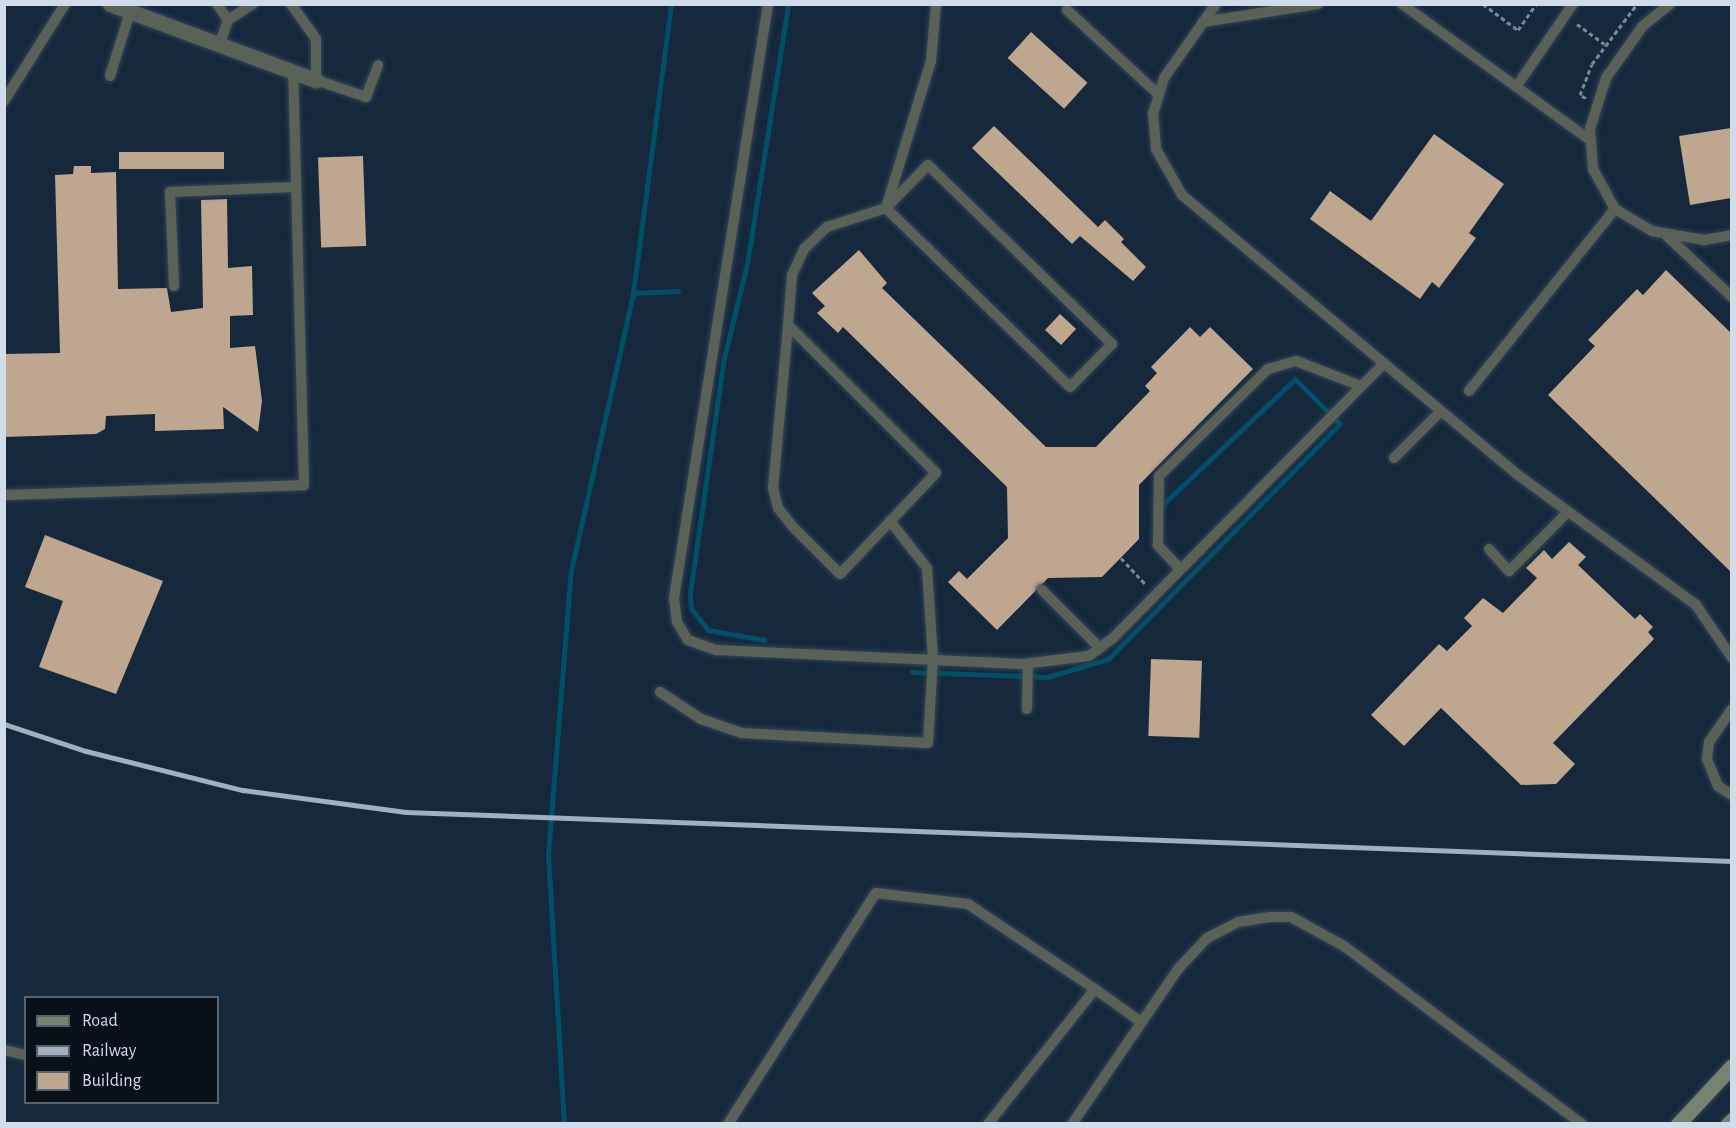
<!DOCTYPE html>
<style>
body{margin:0}
#map{position:relative;width:1736px;height:1128px;overflow:hidden;background:#15283c;font-family:"Alegreya Sans",sans-serif}
div>[style]{position:absolute}
.stream>*{height:5px;margin:-2.5px;padding:0 2.5px;transform-origin:2.5px;border-radius:2.5px;background:#005167}
.building>*{inset:0;background:#bfa68e;transform-origin:0 0}
.path>*{height:3px;margin-top:-1.5px;transform-origin:0;background:repeating-linear-gradient(90deg,#788898 0 4.5px,transparent 0 7.5px)}
.roads{filter:drop-shadow(0 0 2px #334558) drop-shadow(0 0 2px #334558)}
.service>*{height:10px;margin:-5px;padding:0 5px;transform-origin:5px;border-radius:5px;background:#5a6257}
.minor>*{height:15px;margin:-7.5px;padding:0 7.5px;transform-origin:7.5px;border-radius:7.5px;background:#5a6257}
.secondary>*{height:15px;margin:-7.5px;padding:0 7.5px;transform-origin:7.5px;border-radius:7.5px;background:#778371}
.rail>*{height:4.5px;margin:-2.25px;padding:0 2.25px;transform-origin:2.25px;border-radius:2.25px;background:#a1afbe}
span{translate:-50% -50%;white-space:nowrap;text-align:center;line-height:1.15;-webkit-text-stroke:6px #081119;paint-order:stroke}
.frame{position:absolute;inset:0;border:6px solid #d0dce9;pointer-events:none}
.legend{position:absolute;left:24px;top:996px;width:195px;height:108px;box-sizing:border-box;background:#081119;border:2px solid #58626c;margin:0;padding:8px 10px;list-style:none;font-size:18px;color:#d0dce9}
.legend li{display:flex;align-items:center;gap:12px;height:30px}
.legend b{width:30px;border:2px solid #58626c}
</style>
<div id="map">
<div class="stream">
<div style="left:633px;top:293px;width:45px;rotate:-2.5deg"></div>
<div style="left:764px;top:640px;width:57px;rotate:-169.9deg"></div>
<div style="left:708px;top:630px;width:28px;rotate:-128deg"></div>
<div style="left:691px;top:608px;width:15px;rotate:-94deg"></div>
<div style="left:690px;top:593px;width:237px;rotate:-81.8deg"></div>
<div style="left:724px;top:358px;width:97px;rotate:-76.3deg"></div>
<div style="left:747px;top:264px;width:263px;rotate:-81deg"></div>
<div style="left:912px;top:672px;width:135px;rotate:2.1deg"></div>
<div style="left:1047px;top:677px;width:64px;rotate:-16.4deg"></div>
<div style="left:1108px;top:659px;width:330px;rotate:-45.4deg"></div>
<div style="left:1340px;top:424px;width:64px;rotate:-135deg"></div>
<div style="left:1295px;top:379px;width:187px;rotate:136.5deg"></div>
<div style="left:564px;top:1124px;width:270px;rotate:-93.4deg"></div>
<div style="left:548px;top:854px;width:284px;rotate:-85.4deg"></div>
<div style="left:571px;top:571px;width:285px;rotate:-77.4deg"></div>
<div style="left:633px;top:293px;width:291px;rotate:-82.5deg"></div>
</div>
<div class="building">
<div style="left:1031px;top:32px;width:76px;height:35px;rotate:42deg"></div>
<div style="clip-path:polygon(994px 126px,1098px 227px,1105px 220px,1124px 239px,1121px 242px,1146px 267px,1133px 281px,1080px 236px,1072px 244px,972px 148px)"></div>
<div style="clip-path:polygon(1731px 128px,1731px 198px,1690px 205px,1679px 136px)"></div>
<div style="clip-path:polygon(1434px 134px,1504px 184px,1469px 233px,1476px 238px,1439px 288px,1432px 282px,1420px 299px,1310px 219px,1330px 191px,1371px 221px)"></div>
<div style="left:224px;top:152px;width:17px;height:105px;rotate:90deg"></div>
<div style="left:363px;top:156px;width:90px;height:45px;rotate:88deg"></div>
<div style="clip-path:polygon(74px 166px,91px 166px,91px 173px,116px 172px,118px 289px,167px 288px,171px 312px,203px 308px,201px 200px,227px 199px,228px 268px,252px 266px,253px 315px,230px 316px,230px 348px,255px 346px,262px 401px,258px 432px,223px 407px,224px 429px,155px 431px,155px 414px,106px 416px,105px 429px,96px 434px,4px 437px,4px 354px,60px 353px,55px 175px,73px 174px)"></div>
<div style="clip-path:polygon(859px 250px,887px 283px,882px 288px,1046px 447px,1096px 447px,1150px 391px,1145px 386px,1157px 373px,1151px 367px,1190px 327px,1200px 337px,1210px 327px,1253px 369px,1139px 485px,1139px 539px,1102px 577px,1048px 578px,997px 630px,948px 582px,959px 571px,967px 579px,1008px 538px,1007px 487px,843px 327px,838px 333px,817px 313px,825px 306px,812px 293px)"></div>
<div style="clip-path:polygon(1666px 270px,1731px 333px,1731px 572px,1548px 395px,1595px 346px,1588px 340px,1637px 289px,1643px 295px)"></div>
<div style="left:1060px;top:314px;width:22px;height:22px;rotate:43deg"></div>
<div style="clip-path:polygon(45px 535px,163px 581px,116px 694px,39px 667px,63px 601px,25px 587px)"></div>
<div style="clip-path:polygon(1569px 542px,1586px 557px,1578px 565px,1635px 619px,1640px 614px,1653px 627px,1648px 632px,1654px 639px,1553px 743px,1575px 764px,1556px 784px,1521px 785px,1441px 708px,1404px 746px,1371px 715px,1439px 644px,1447px 651px,1472px 626px,1464px 618px,1483px 598px,1503px 613px,1537px 578px,1526px 568px,1544px 550px,1552px 559px)"></div>
<div style="left:1151px;top:659px;width:51px;height:77px;rotate:2deg"></div>
</div>
<div class="path">
<div style="left:1483px;top:4px;width:44px;rotate:36.6deg"></div>
<div style="left:1518px;top:30px;width:32px;rotate:-55deg"></div>
<div style="left:1577px;top:24px;width:34px;rotate:36deg"></div>
<div style="left:1586px;top:98px;width:7px;rotate:-153deg"></div>
<div style="left:1580px;top:95px;width:33px;rotate:-69deg"></div>
<div style="left:1592px;top:64px;width:75px;rotate:-53.1deg"></div>
<div style="left:1121px;top:558px;width:37px;rotate:47deg"></div>
</div>
<div class="roads">
<div class="service">
<div style="left:217px;top:4px;width:19px;rotate:55deg"></div>
<div style="left:291px;top:4px;width:43px;rotate:54.5deg"></div>
<div style="left:316px;top:39px;width:41px;rotate:90deg"></div>
<div style="left:316px;top:80px;width:53px;rotate:18.8deg"></div>
<div style="left:366px;top:97px;width:34px;rotate:-69deg"></div>
<div style="left:768px;top:4px;width:601px;rotate:98.99deg"></div>
<div style="left:674px;top:598px;width:24px;rotate:83deg"></div>
<div style="left:677px;top:622px;width:21px;rotate:59deg"></div>
<div style="left:688px;top:640px;width:30px;rotate:20deg"></div>
<div style="left:716px;top:650px;width:307px;rotate:2.6deg"></div>
<div style="left:1023px;top:664px;width:66px;rotate:-6.9deg"></div>
<div style="left:1089px;top:656px;width:30px;rotate:-37deg"></div>
<div style="left:1113px;top:638px;width:386px;rotate:-45.4deg"></div>
<div style="left:1216px;top:4px;width:90px;rotate:125.1deg"></div>
<div style="left:1164px;top:78px;width:37px;rotate:107deg"></div>
<div style="left:1153px;top:113px;width:36px;rotate:85deg"></div>
<div style="left:1156px;top:149px;width:53px;rotate:60.5deg"></div>
<div style="left:1182px;top:195px;width:437px;rotate:39.8deg"></div>
<div style="left:1518px;top:475px;width:220px;rotate:36.1deg"></div>
<div style="left:1696px;top:605px;width:64px;rotate:55.8deg"></div>
<div style="left:1402px;top:4px;width:232px;rotate:35.9deg"></div>
<div style="left:1670px;top:4px;width:36px;rotate:141deg"></div>
<div style="left:1642px;top:27px;width:62px;rotate:125.2deg"></div>
<div style="left:1606px;top:78px;width:53px;rotate:107.4deg"></div>
<div style="left:1590px;top:129px;width:40px;rotate:85.7deg"></div>
<div style="left:1593px;top:169px;width:46px;rotate:61.2deg"></div>
<div style="left:1615px;top:209px;width:43px;rotate:30.7deg"></div>
<div style="left:1652px;top:231px;width:53px;rotate:9.8deg"></div>
<div style="left:1704px;top:240px;width:28px;rotate:-10deg"></div>
<div style="left:1067px;top:10px;width:124px;rotate:42.7deg"></div>
<div style="left:1203px;top:22px;width:116px;rotate:-8.9deg"></div>
<div style="left:219px;top:45px;width:27px;rotate:-70deg"></div>
<div style="left:228px;top:20px;width:30px;rotate:-33deg"></div>
<div style="left:110px;top:76px;width:67px;rotate:-72.6deg"></div>
<div style="left:1516px;top:87px;width:101px;rotate:-55.5deg"></div>
<div style="left:4px;top:101px;width:115px;rotate:-57.8deg"></div>
<div style="left:928px;top:165px;width:257px;rotate:44.2deg"></div>
<div style="left:1112px;top:344px;width:60px;rotate:134.3deg"></div>
<div style="left:1070px;top:387px;width:257px;rotate:-135.8deg"></div>
<div style="left:886px;top:208px;width:60px;rotate:-45.7deg"></div>
<div style="left:1667px;top:236px;width:89px;rotate:43.2deg"></div>
<div style="left:174px;top:286px;width:94px;rotate:-92.4deg"></div>
<div style="left:170px;top:192px;width:126px;rotate:-2.3deg"></div>
<div style="left:788px;top:325px;width:209px;rotate:45deg"></div>
<div style="left:936px;top:473px;width:139px;rotate:133.5deg"></div>
<div style="left:840px;top:574px;width:66px;rotate:-135deg"></div>
<div style="left:793px;top:527px;width:24px;rotate:-128deg"></div>
<div style="left:778px;top:508px;width:21px;rotate:-104deg"></div>
<div style="left:773px;top:488px;width:164px;rotate:-84.7deg"></div>
<div style="left:788px;top:325px;width:50px;rotate:-85.4deg"></div>
<div style="left:792px;top:275px;width:29px;rotate:-65deg"></div>
<div style="left:804px;top:249px;width:32px;rotate:-44deg"></div>
<div style="left:827px;top:227px;width:62px;rotate:-17.9deg"></div>
<div style="left:886px;top:208px;width:154px;rotate:-73deg"></div>
<div style="left:931px;top:61px;width:57px;rotate:-85deg"></div>
<div style="left:1469px;top:391px;width:233px;rotate:-51.3deg"></div>
<div style="left:1394px;top:458px;width:66px;rotate:-45deg"></div>
<div style="left:4px;top:495px;width:300px;rotate:-1.9deg"></div>
<div style="left:304px;top:485px;width:412px;rotate:-91.5deg"></div>
<div style="left:1489px;top:549px;width:30px;rotate:48deg"></div>
<div style="left:1509px;top:571px;width:83px;rotate:-45deg"></div>
<div style="left:1180px;top:569px;width:33px;rotate:-133deg"></div>
<div style="left:1158px;top:545px;width:69px;rotate:-89.2deg"></div>
<div style="left:1159px;top:476px;width:153px;rotate:-44.5deg"></div>
<div style="left:1268px;top:369px;width:29px;rotate:-16deg"></div>
<div style="left:1296px;top:361px;width:70px;rotate:21deg"></div>
<div style="left:1042px;top:590px;width:82px;rotate:45deg"></div>
<div style="left:660px;top:692px;width:49px;rotate:33.4deg"></div>
<div style="left:701px;top:719px;width:43px;rotate:18.9deg"></div>
<div style="left:742px;top:733px;width:186px;rotate:3.1deg"></div>
<div style="left:928px;top:743px;width:84px;rotate:-86.6deg"></div>
<div style="left:933px;top:659px;width:91px;rotate:-93.8deg"></div>
<div style="left:927px;top:568px;width:60px;rotate:-128.2deg"></div>
<div style="left:1027px;top:709px;width:45px;rotate:-88.7deg"></div>
<div style="left:1732px;top:709px;width:40px;rotate:124.9deg"></div>
<div style="left:1709px;top:742px;width:17px;rotate:97deg"></div>
<div style="left:1707px;top:759px;width:29px;rotate:68deg"></div>
<div style="left:1718px;top:786px;width:17px;rotate:33deg"></div>
<div style="left:4px;top:1050px;width:23px;rotate:13deg"></div>
<div style="left:728px;top:1124px;width:274px;rotate:-57.4deg"></div>
<div style="left:876px;top:893px;width:93px;rotate:6.8deg"></div>
<div style="left:968px;top:904px;width:153px;rotate:33.8deg"></div>
<div style="left:988px;top:1124px;width:172px;rotate:-51.6deg"></div>
<div style="left:1095px;top:989px;width:57px;rotate:35.7deg"></div>
<div style="left:1072px;top:1124px;width:188px;rotate:-55.6deg"></div>
<div style="left:1178px;top:969px;width:42px;rotate:-46.9deg"></div>
<div style="left:1207px;top:938px;width:35px;rotate:-27deg"></div>
<div style="left:1238px;top:922px;width:32px;rotate:-9deg"></div>
<div style="left:1270px;top:917px;width:21px"></div>
<div style="left:1291px;top:917px;width:60px;rotate:28.7deg"></div>
<div style="left:1344px;top:946px;width:297px;rotate:36.8deg"></div>
</div>
<div class="minor">
<div style="left:110px;top:4px;width:220px;rotate:20.3deg"></div>
</div>
<div class="secondary">
<div style="left:1678px;top:1124px;width:79px;rotate:-47deg"></div>
<div style="left:1728px;top:1124px;width:6px;rotate:-45deg"></div>
</div>
</div>
<div class="rail">
<div style="left:4px;top:724px;width:86px;rotate:18.2deg"></div>
<div style="left:86px;top:751px;width:162px;rotate:14deg"></div>
<div style="left:243px;top:790px;width:164px;rotate:7.7deg"></div>
<div style="left:406px;top:812px;width:1327px;rotate:2.12deg"></div>
</div>
<div class="frame"></div>
<ul class="legend">
<li><b style="height:8px;background:#778371"></b>Road</li>
<li><b style="height:8px;background:#a1afbe"></b>Railway</li>
<li><b style="height:16px;background:#bfa68e"></b>Building</li>
</ul>
</div>
